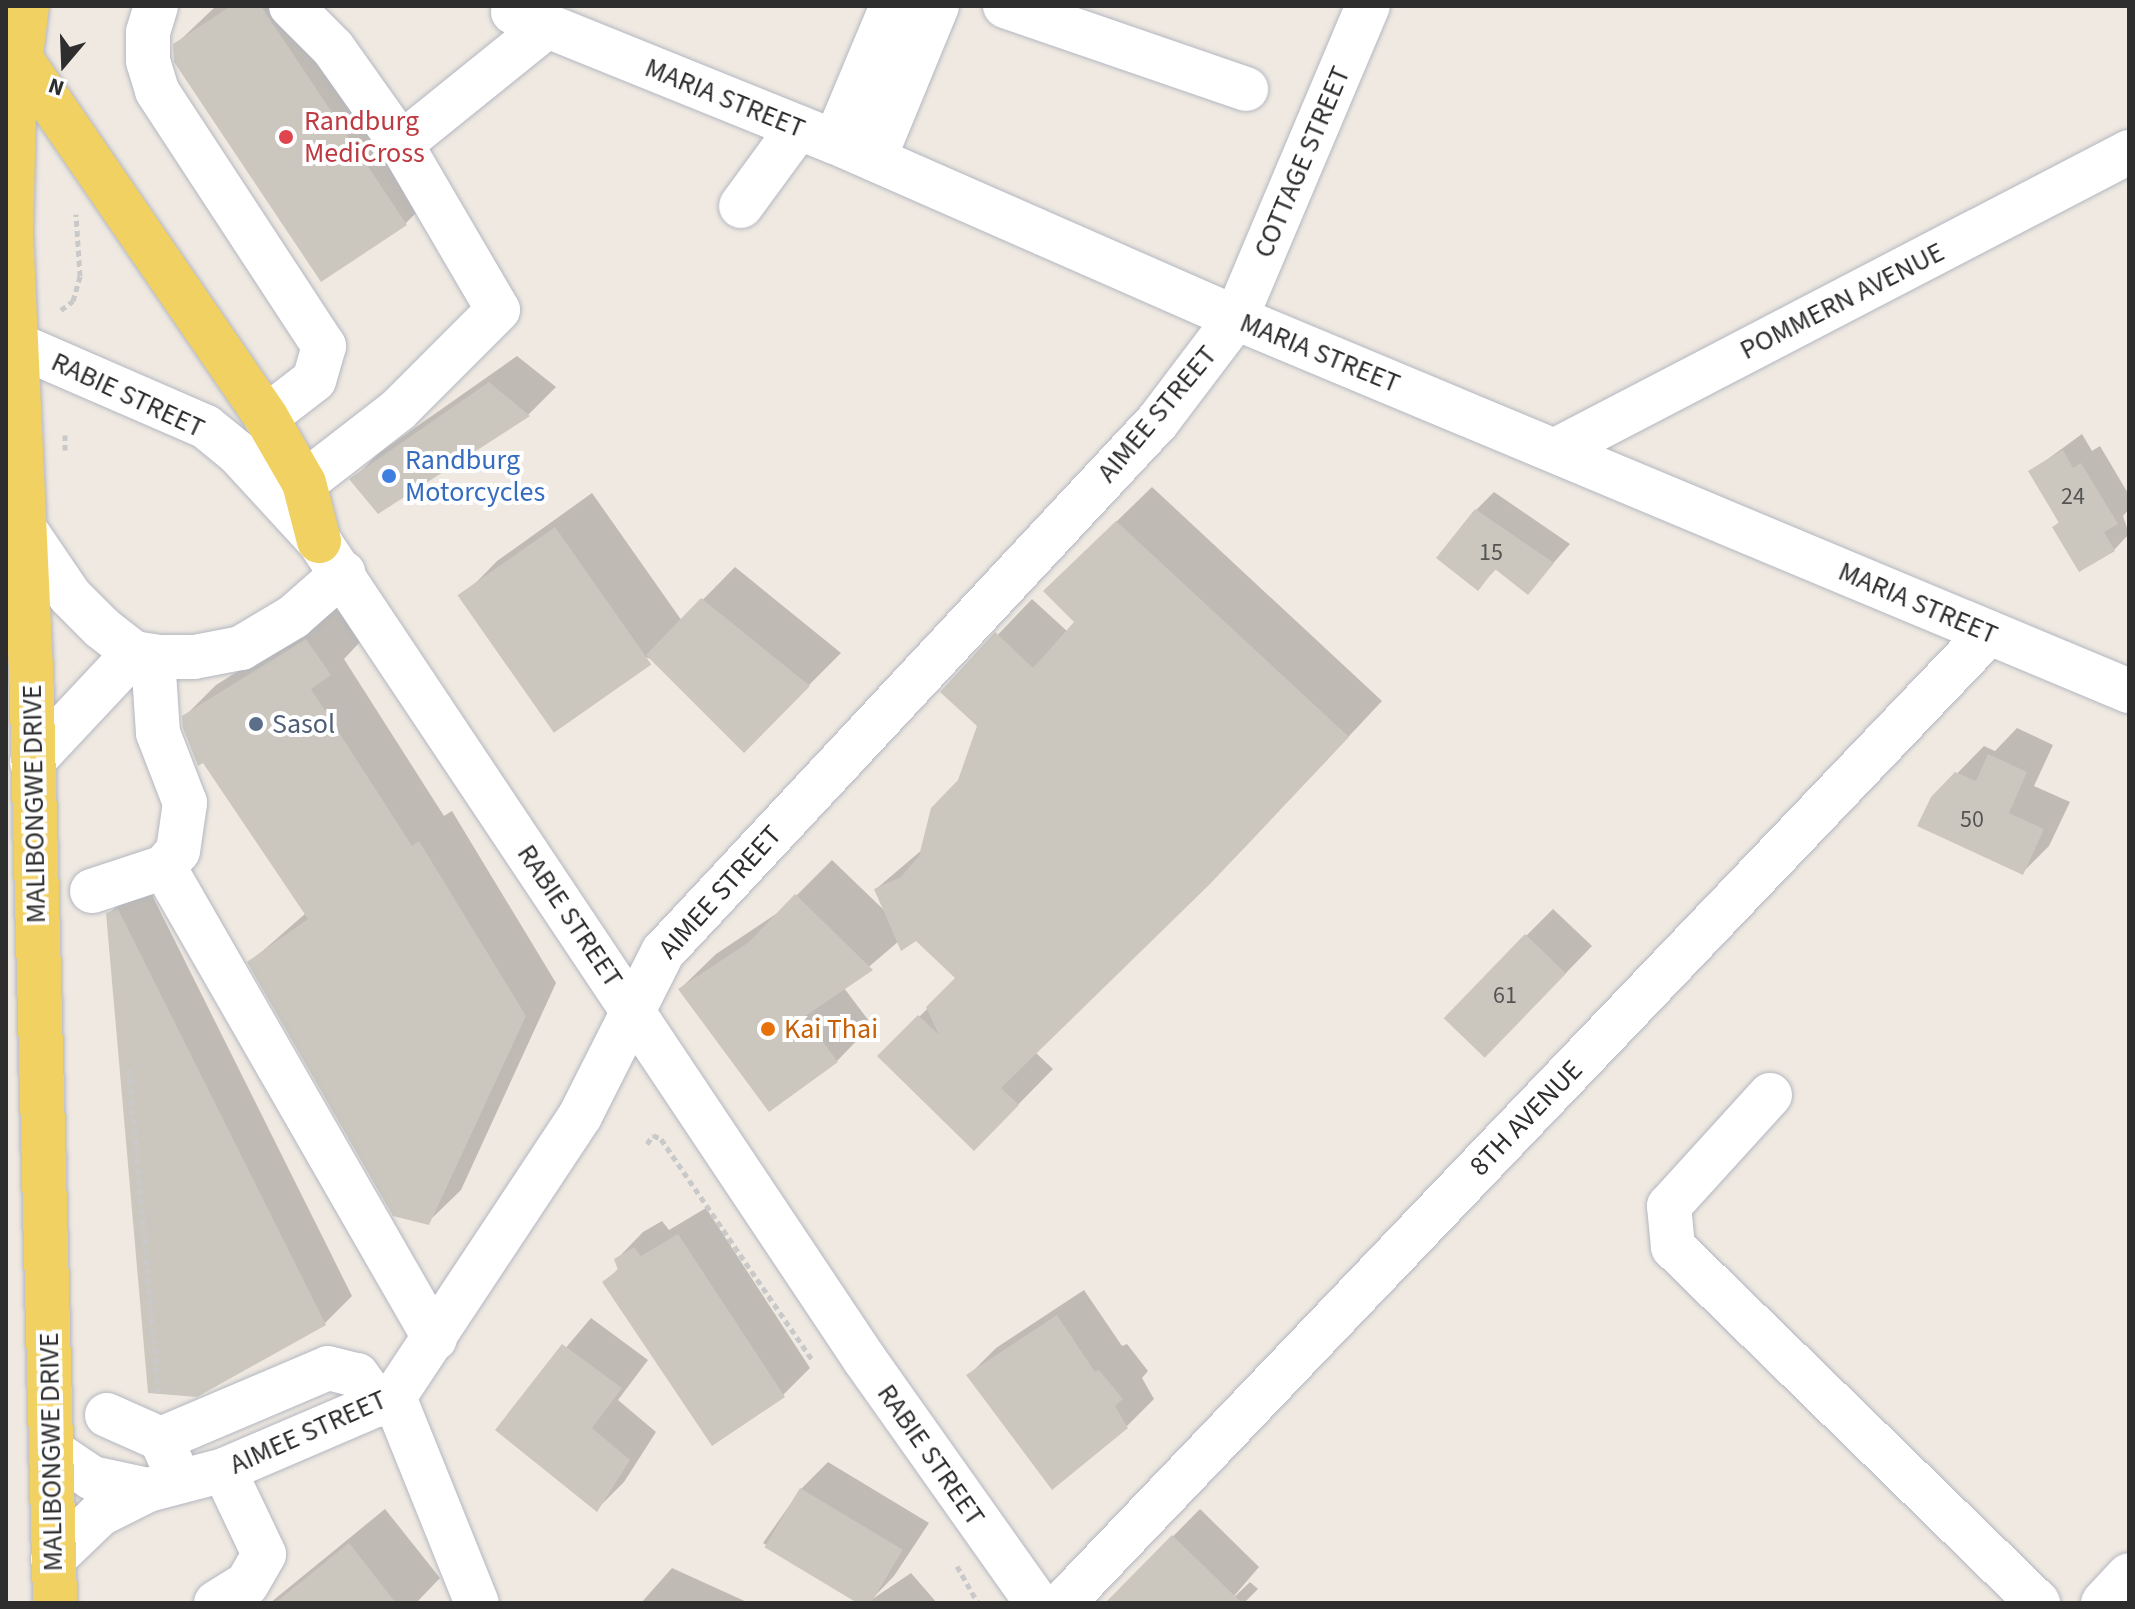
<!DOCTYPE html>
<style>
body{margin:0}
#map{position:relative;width:2135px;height:1609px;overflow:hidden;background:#efe9e1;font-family:"Source Sans 3",sans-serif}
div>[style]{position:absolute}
.shadow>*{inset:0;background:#0003}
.building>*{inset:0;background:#cbc7bf;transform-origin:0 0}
.path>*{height:5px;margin-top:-2.5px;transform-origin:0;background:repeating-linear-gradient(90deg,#c9c9c9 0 6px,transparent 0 10px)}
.roads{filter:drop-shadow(0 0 2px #b4b7c1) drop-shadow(0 0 2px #b4b7c1)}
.minor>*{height:44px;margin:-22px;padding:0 22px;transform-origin:22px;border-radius:22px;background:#fff}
.major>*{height:44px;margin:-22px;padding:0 22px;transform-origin:22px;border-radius:22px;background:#f2d163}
.dots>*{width:22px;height:22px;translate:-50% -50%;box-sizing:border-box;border:4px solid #fff;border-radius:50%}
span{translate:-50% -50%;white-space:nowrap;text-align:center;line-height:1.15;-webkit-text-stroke:8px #fff;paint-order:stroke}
.number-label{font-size:24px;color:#555452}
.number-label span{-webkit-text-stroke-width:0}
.street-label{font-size:28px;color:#2e2e2e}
.health-label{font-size:28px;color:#be3a42}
.left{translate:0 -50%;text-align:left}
.shop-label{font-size:28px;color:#366cbe}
.service-label{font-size:28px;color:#4e5e75}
.food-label{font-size:28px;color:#c56008}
.frame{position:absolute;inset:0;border:8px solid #2e2e2e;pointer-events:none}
.north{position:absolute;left:24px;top:24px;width:80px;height:80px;-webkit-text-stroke:6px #fff;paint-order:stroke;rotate:199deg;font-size:22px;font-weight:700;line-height:32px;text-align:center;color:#2e2e2e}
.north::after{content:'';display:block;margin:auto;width:28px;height:36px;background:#2e2e2e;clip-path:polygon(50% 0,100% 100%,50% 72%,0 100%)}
</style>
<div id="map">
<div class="shadow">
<div style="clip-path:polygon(216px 6px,320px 6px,441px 188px,405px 224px,175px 45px)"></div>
<div style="clip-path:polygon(517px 356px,556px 387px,529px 414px,378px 512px,352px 480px,379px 453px)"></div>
<div style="clip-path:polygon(2082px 434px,2092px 451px,2100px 446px,2129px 495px,2129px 509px,2123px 516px,2129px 534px,2114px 550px,2054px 527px,2060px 521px,2030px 472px)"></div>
<div style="clip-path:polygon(1152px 487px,1382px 701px,1245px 847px,1035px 1052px,1053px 1069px,1009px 1114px,880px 1056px,958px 978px,916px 939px,899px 941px,844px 988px,872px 1025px,837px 1061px,680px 989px,716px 954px,782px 910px,832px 860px,887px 913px,876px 889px,923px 849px,960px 781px,979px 725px,943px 692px,1032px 599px,1068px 632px,1076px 622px,1081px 556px)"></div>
<div style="clip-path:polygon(1494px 492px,1570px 544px,1528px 592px,1497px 568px,1478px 588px,1476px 510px)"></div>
<div style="clip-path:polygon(592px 493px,682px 621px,735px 567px,841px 653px,744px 750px,654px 660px,462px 597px,497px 561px)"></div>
<div style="clip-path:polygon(338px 608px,361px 641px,344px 659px,444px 816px,452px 811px,556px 983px,461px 1190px,428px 1222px,250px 962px,306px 913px,184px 717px,216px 685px)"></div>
<div style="clip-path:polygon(2017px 728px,2053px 745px,2034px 786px,2070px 802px,2049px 846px,2022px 873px,1933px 798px,1984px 746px,1995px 751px)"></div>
<div style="clip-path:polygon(146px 883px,352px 1296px,325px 1323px,196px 1395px,109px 913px)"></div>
<div style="clip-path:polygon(1553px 909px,1592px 946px,1513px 1028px,1526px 936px)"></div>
<div style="clip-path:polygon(706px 1208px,810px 1368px,783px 1395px,605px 1282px,619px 1268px,616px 1260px,643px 1232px,662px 1221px,669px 1230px)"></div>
<div style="clip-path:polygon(1084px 1290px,1122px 1346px,1127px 1344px,1148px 1371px,1142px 1378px,1154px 1399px,1127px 1426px,969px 1375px,996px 1348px)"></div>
<div style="clip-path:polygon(591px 1318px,648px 1360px,618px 1400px,656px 1432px,624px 1482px,597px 1509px,497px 1429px)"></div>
<div style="clip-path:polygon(828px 1462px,929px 1523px,894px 1576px,871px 1600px,911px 1573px,937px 1603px,867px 1603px,763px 1543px,801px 1489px)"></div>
<div style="clip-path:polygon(385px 1509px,440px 1578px,416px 1603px,270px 1603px)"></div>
<div style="clip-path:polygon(1200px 1509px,1259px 1567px,1228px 1603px,1134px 1603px,1120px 1590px)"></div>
<div style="clip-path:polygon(672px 1568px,749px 1603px,641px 1603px)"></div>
<div style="clip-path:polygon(1250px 1582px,1258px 1589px,1244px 1603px,1228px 1603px)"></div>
</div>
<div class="building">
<div style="clip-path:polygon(231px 6px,261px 6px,407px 225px,321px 282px,174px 62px,173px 44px)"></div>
<div style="clip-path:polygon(489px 382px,530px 416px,378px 514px,349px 479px)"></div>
<div style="clip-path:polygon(2063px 450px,2073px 468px,2081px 463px,2118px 524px,2104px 532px,2115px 551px,2079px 572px,2052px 527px,2059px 523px,2028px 471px)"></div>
<div style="clip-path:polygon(1475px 509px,1554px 563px,1528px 595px,1495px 569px,1478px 591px,1436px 558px)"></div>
<div style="clip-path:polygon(1116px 521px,1349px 737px,1210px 884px,1001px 1088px,1019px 1105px,974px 1151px,877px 1056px,918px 1015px,939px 1035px,926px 1007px,955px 978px,916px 941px,901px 951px,874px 889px,901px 877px,919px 856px,931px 808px,958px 780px,977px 726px,940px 692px,995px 632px,1033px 668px,1074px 622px,1043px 591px)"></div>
<div style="left:555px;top:527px;width:168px;height:119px;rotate:55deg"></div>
<div style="clip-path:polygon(701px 598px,810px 686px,744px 753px,646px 655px)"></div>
<div style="clip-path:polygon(306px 639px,331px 675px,311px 689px,412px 846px,419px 841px,526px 1016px,429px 1225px,393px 1216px,247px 962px,308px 919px,203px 763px,198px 766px,183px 728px,182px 716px)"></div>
<div style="clip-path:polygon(1988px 754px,2027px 772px,2009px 813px,2044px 829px,2023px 875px,1917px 826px,1931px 797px,1955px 772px,1976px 781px)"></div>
<div style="clip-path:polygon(795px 894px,873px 970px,804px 1017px,838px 1062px,769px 1112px,678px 989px,749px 942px)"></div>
<div style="clip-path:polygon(118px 909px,326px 1325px,197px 1397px,148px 1393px,106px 913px)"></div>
<div style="left:1525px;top:934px;width:57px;height:117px;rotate:44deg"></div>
<div style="clip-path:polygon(678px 1234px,785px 1397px,712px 1446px,602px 1282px,618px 1270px,614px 1259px,634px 1247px,641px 1256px)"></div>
<div style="clip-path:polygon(1057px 1315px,1095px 1372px,1099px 1370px,1123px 1399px,1115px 1406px,1128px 1428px,1052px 1490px,966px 1375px)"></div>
<div style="clip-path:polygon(562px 1344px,622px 1388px,592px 1428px,630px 1460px,597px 1512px,495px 1430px)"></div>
<div style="left:800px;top:1488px;width:120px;height:69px;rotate:31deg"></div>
<div style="clip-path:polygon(1172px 1535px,1242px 1603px,1105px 1603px)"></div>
<div style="clip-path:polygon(349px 1543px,396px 1603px,275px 1603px)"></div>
</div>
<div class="path">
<div style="left:61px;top:310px;width:15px;rotate:-37deg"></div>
<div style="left:73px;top:301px;width:26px;rotate:-74deg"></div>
<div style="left:80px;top:276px;width:62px;rotate:-93.7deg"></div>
<div style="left:65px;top:435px;width:15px;rotate:90deg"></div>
<div style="left:129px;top:1069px;width:328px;rotate:84.8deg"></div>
<div style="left:647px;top:1144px;width:11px;rotate:-56deg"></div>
<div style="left:653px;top:1135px;width:9px;rotate:27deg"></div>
<div style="left:661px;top:1139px;width:269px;rotate:55.6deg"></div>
<div style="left:957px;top:1566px;width:43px;rotate:60.4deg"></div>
</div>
<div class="roads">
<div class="minor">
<div style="left:156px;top:6px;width:28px;rotate:107deg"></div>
<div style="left:148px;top:33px;width:28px;rotate:90deg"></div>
<div style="left:148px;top:61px;width:31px;rotate:73deg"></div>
<div style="left:157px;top:91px;width:305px;rotate:56.8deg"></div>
<div style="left:324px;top:346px;width:35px;rotate:106deg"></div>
<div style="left:314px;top:380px;width:61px;rotate:142.4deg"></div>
<div style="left:291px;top:6px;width:59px;rotate:45deg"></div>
<div style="left:333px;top:48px;width:118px;rotate:54.7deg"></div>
<div style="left:401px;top:144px;width:192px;rotate:59.7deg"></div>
<div style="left:498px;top:310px;width:141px;rotate:135deg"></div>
<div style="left:398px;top:410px;width:119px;rotate:142.2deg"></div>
<div style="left:1005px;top:6px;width:255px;rotate:19deg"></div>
<div style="left:513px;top:12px;width:347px;rotate:22deg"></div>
<div style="left:835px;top:142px;width:438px;rotate:23.7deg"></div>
<div style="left:1236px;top:318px;width:968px;rotate:22.67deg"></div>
<div style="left:835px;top:142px;width:147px;rotate:-67.3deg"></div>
<div style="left:401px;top:144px;width:188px;rotate:-38.9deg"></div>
<div style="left:874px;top:159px;width:165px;rotate:-67.6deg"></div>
<div style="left:741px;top:206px;width:97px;rotate:-53.8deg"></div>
<div style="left:6px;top:340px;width:218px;rotate:23.5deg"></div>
<div style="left:206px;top:427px;width:41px;rotate:39.1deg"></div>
<div style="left:238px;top:453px;width:120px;rotate:47.4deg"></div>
<div style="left:319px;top:541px;width:984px;rotate:56.31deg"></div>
<div style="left:865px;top:1360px;width:298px;rotate:54.7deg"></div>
<div style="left:1556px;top:450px;width:646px;rotate:-27.48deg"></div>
<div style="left:24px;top:528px;width:82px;rotate:55.9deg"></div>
<div style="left:70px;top:596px;width:45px;rotate:45deg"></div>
<div style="left:102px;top:628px;width:41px;rotate:38deg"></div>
<div style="left:134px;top:653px;width:24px;rotate:9deg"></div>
<div style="left:158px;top:657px;width:36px"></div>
<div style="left:194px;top:657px;width:48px;rotate:-10.8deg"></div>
<div style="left:241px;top:648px;width:61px;rotate:-30.8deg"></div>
<div style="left:293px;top:617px;width:67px;rotate:-41.3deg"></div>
<div style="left:32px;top:762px;width:149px;rotate:-46.9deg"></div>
<div style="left:164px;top:867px;width:544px;rotate:60.14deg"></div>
<div style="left:92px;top:891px;width:76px;rotate:-18.4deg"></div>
<div style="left:164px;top:867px;width:21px;rotate:-49deg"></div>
<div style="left:178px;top:851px;width:49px;rotate:-81.7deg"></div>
<div style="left:185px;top:803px;width:75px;rotate:-111.1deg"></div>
<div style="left:158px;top:733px;width:60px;rotate:-93.8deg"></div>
<div style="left:154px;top:673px;width:16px;rotate:-76deg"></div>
<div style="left:1770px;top:1095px;width:150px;rotate:132.3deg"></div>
<div style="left:1669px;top:1206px;width:41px;rotate:84.4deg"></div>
<div style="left:1673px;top:1247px;width:510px;rotate:44.28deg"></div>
<div style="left:394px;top:1397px;width:222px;rotate:68.1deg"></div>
<div style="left:107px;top:1415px;width:59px;rotate:24deg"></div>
<div style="left:161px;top:1439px;width:30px;rotate:66deg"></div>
<div style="left:161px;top:1439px;width:181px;rotate:-23deg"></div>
<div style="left:328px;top:1368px;width:30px;rotate:14deg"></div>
<div style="left:357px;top:1375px;width:37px;rotate:54deg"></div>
<div style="left:52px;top:1451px;width:48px;rotate:34deg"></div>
<div style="left:92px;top:1478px;width:57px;rotate:12.1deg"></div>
<div style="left:53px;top:1559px;width:65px;rotate:-43.8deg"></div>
<div style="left:100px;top:1514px;width:54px;rotate:-26.6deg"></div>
<div style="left:148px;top:1490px;width:79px;rotate:-14.7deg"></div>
<div style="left:224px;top:1470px;width:185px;rotate:-23.2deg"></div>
<div style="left:394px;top:1397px;width:337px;rotate:-56.5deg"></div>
<div style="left:580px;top:1116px;width:184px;rotate:-63.2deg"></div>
<div style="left:663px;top:952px;width:726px;rotate:-47.01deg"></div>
<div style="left:1158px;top:421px;width:129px;rotate:-52.9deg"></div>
<div style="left:1236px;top:318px;width:339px;rotate:-67.1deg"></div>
<div style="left:216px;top:1603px;width:36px;rotate:-32deg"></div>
<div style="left:247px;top:1584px;width:34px;rotate:-60deg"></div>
<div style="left:264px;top:1554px;width:93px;rotate:-115.5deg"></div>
<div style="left:1063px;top:1603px;width:1341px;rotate:-46.33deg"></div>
<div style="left:2103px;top:1603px;width:38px;rotate:-47deg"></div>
</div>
<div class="major">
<div style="left:27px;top:6px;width:107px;rotate:97deg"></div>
<div style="left:14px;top:112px;width:119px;rotate:91.4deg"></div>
<div style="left:11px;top:231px;width:434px;rotate:87.4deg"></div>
<div style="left:31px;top:665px;width:938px;rotate:88.53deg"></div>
<div style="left:21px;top:59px;width:434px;rotate:55.6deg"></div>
<div style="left:266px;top:417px;width:76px;rotate:60.1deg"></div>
<div style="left:304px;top:483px;width:60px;rotate:75.5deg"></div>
</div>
</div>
<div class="dots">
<div style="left:286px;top:137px;background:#e0444e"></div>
<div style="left:389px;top:476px;background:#3f7fe0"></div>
<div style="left:256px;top:724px;background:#5c6f8a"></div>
<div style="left:768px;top:1029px;background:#e8710a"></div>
</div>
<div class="number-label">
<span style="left:2073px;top:497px">24</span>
<span style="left:1491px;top:553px">15</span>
<span style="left:1972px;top:820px">50</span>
<span style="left:1505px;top:996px">61</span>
</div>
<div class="street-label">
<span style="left:725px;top:98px;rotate:22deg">MARIA STREET</span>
<span style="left:1302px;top:162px;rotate:-67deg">COTTAGE STREET</span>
<span style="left:1842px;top:301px;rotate:-27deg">POMMERN AVENUE</span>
<span style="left:1320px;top:353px;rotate:22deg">MARIA STREET</span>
<span style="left:128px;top:395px;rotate:25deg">RABIE STREET</span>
<span style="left:1157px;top:414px;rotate:-50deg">AIMEE STREET</span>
<span style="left:1918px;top:603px;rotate:23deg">MARIA STREET</span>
<span style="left:34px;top:804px;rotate:-91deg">MALIBONGWE DRIVE</span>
<span style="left:720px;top:892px;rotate:-48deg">AIMEE STREET</span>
<span style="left:570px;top:916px;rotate:56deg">RABIE STREET</span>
<span style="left:1526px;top:1118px;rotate:-46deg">8TH AVENUE</span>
<span style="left:308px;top:1432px;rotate:-24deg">AIMEE STREET</span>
<span style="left:51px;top:1452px;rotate:-91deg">MALIBONGWE DRIVE</span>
<span style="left:931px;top:1455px;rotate:55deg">RABIE STREET</span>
</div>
<div class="health-label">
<span class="left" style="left:304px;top:137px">Randburg<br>MediCross</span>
</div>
<div class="shop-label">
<span class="left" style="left:405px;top:476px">Randburg<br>Motorcycles</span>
</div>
<div class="service-label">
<span class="left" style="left:272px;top:724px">Sasol</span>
</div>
<div class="food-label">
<span class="left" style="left:784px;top:1029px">Kai Thai</span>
</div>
<div class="frame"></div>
<div class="north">N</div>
</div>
